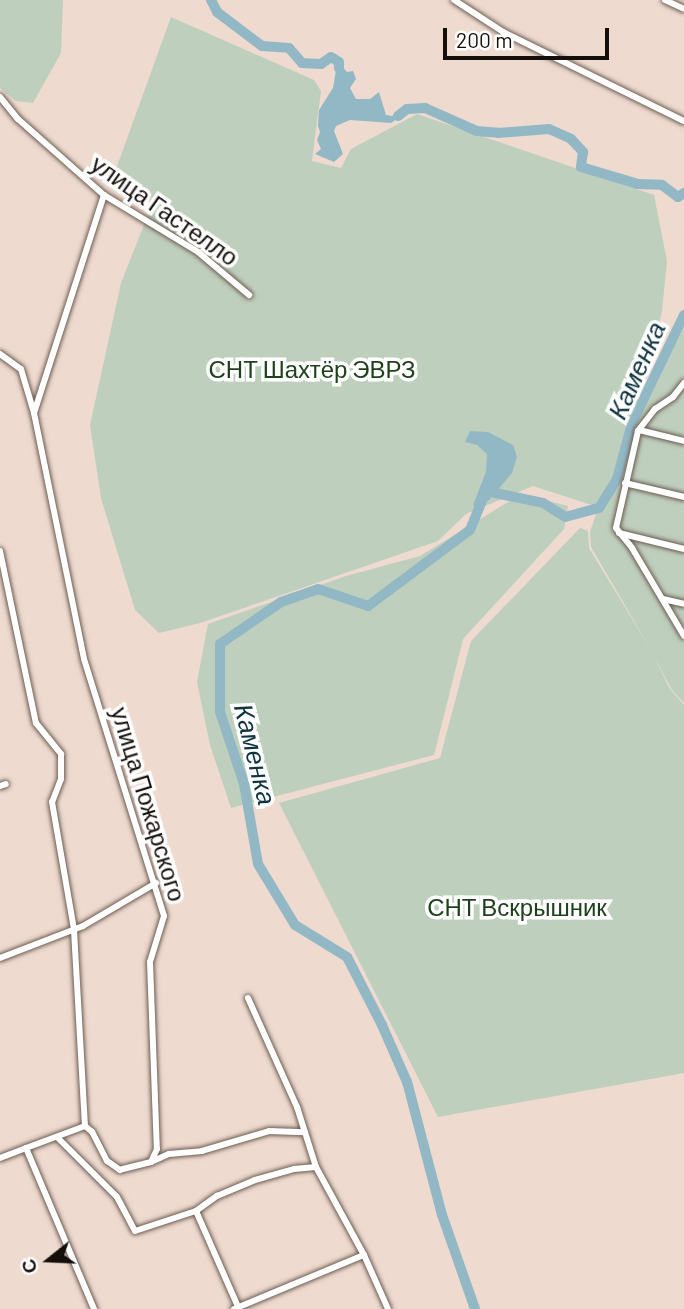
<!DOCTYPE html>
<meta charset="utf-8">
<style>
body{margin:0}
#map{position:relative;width:684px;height:1309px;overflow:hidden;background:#eedacf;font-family:Barlow,sans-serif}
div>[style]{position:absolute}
.green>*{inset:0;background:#bfcfbd}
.water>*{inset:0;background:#93b8c5}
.river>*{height:10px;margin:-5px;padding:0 5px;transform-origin:5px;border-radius:5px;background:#93b8c5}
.roads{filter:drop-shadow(0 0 2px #6d5d53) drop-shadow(0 0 2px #6d5d53)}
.street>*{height:6px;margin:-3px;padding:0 3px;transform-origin:3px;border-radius:3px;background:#fff}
span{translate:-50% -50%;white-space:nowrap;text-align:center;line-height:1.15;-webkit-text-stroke:7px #fff;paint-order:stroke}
.street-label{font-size:24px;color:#150f0b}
.park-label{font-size:24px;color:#1e411b}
.water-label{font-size:26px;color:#0f333e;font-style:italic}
.north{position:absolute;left:14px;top:1225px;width:70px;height:70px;-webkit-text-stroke:5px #fff;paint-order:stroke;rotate:252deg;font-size:19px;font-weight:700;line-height:28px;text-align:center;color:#150f0b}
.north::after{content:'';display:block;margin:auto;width:24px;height:32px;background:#150f0b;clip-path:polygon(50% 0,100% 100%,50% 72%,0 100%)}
.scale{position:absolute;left:443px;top:28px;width:166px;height:32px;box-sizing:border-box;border:4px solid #150f0b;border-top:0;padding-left:9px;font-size:21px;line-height:24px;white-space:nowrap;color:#150f0b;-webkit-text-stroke:5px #fff;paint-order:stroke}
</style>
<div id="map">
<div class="green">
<div style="clip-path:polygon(0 0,63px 0,61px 53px,33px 103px,16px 101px,0 88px)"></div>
<div style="clip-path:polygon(171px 17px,314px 80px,321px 91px,312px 161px,341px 168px,351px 149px,417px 114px,654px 195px,667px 261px,662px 311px,640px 409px,684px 328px,684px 703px,672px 690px,653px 655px,670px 689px,684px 705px,684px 1073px,438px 1117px,279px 803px,440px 758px,471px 641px,580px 528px,588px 531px,589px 548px,651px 650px,591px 547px,590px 532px,597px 511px,620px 485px,635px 427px,619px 484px,598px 507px,533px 486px,466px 514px,438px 541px,200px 623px,159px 633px,135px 610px,101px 498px,90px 425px,121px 283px,151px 207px,149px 199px,112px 180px)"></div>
<div style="clip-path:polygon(521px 494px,568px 506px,564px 529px,463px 639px,434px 755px,231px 808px,210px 745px,197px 682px,208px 624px,346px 576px,420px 556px)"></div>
</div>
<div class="water">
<div style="clip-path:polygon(334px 57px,347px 72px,353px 71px,356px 79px,350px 88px,356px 99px,370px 99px,379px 92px,386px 115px,392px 116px,408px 105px,409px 111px,391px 123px,350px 120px,336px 126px,334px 131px,343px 154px,334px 162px,315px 154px,321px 149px,317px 140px,320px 132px,318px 126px,319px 110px,333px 88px,337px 64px,332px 61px)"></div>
<div style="clip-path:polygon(470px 431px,488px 432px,513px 445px,517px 457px,512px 473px,502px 485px,488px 501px,476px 507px,473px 505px,486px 472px,487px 454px,477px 445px,465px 442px)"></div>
</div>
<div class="river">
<div style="left:211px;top:0;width:13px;rotate:63deg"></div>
<div style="left:217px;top:12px;width:56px;rotate:37.1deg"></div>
<div style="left:262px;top:46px;width:27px;rotate:4deg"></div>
<div style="left:289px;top:48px;width:20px;rotate:49deg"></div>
<div style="left:302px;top:63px;width:19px;rotate:3deg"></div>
<div style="left:321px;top:64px;width:12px;rotate:-35deg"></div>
<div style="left:331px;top:57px;width:9px;rotate:32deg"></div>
<div style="left:339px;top:62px;width:6px;rotate:90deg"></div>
<div style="left:398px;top:116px;width:11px;rotate:-38deg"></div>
<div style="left:407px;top:109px;width:18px;rotate:-3deg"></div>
<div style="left:425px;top:108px;width:57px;rotate:23.9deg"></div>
<div style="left:477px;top:131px;width:21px;rotate:5deg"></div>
<div style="left:498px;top:133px;width:51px;rotate:-4.5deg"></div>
<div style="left:549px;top:129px;width:24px;rotate:24deg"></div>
<div style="left:571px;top:139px;width:18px;rotate:47deg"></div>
<div style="left:583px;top:152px;width:15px;rotate:98deg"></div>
<div style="left:581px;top:167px;width:59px;rotate:16.6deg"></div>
<div style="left:638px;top:184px;width:24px;rotate:2deg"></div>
<div style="left:662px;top:185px;width:20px;rotate:37deg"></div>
<div style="left:678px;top:197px;width:7px;rotate:-34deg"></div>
<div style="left:475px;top:1309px;width:100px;rotate:-109.3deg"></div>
<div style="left:442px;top:1215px;width:138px;rotate:-104.7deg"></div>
<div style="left:407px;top:1082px;width:62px;rotate:-113.7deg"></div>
<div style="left:382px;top:1025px;width:76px;rotate:-117.2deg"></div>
<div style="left:347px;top:957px;width:61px;rotate:-148.4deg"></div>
<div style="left:295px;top:925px;width:71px;rotate:-121.2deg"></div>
<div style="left:258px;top:864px;width:81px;rotate:-99.9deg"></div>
<div style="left:244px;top:784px;width:76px;rotate:-108.4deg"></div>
<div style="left:220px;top:712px;width:68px;rotate:-90deg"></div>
<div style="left:220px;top:644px;width:74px;rotate:-34.5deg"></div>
<div style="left:281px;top:602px;width:39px;rotate:-19deg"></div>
<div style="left:318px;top:589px;width:53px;rotate:18.8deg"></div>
<div style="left:368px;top:606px;width:127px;rotate:-36.7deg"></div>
<div style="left:470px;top:530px;width:42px;rotate:-67.7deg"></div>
<div style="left:486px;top:491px;width:58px;rotate:11.9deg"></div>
<div style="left:543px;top:503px;width:26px;rotate:32deg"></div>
<div style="left:565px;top:517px;width:35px;rotate:-15deg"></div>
<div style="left:599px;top:508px;width:34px;rotate:-58deg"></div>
<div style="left:617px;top:479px;width:58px;rotate:-75deg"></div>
<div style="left:632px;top:423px;width:120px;rotate:-64.3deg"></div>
</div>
<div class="roads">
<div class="street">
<div style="left:454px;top:0;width:59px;rotate:33.1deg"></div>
<div style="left:503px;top:32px;width:202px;rotate:26.2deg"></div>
<div style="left:665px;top:0;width:21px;rotate:25deg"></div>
<div style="left:0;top:97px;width:28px;rotate:51deg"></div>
<div style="left:18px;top:119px;width:115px;rotate:41.5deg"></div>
<div style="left:104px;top:195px;width:110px;rotate:31.2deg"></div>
<div style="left:198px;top:252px;width:67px;rotate:40.1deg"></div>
<div style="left:0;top:354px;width:26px;rotate:36deg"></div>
<div style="left:21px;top:369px;width:46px;rotate:73.5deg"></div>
<div style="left:34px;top:413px;width:251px;rotate:78.5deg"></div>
<div style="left:84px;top:659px;width:269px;rotate:72.7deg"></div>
<div style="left:164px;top:916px;width:48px;rotate:106.9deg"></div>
<div style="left:150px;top:962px;width:187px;rotate:87.9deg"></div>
<div style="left:157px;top:1149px;width:14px;rotate:115deg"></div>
<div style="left:151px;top:1162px;width:32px;rotate:166deg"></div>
<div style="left:120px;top:1170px;width:16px;rotate:-145deg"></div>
<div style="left:107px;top:1161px;width:33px;rotate:-117deg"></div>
<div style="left:92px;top:1132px;width:9px;rotate:-139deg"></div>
<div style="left:684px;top:383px;width:18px;rotate:128deg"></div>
<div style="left:673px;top:397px;width:22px;rotate:146deg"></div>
<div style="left:655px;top:409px;width:28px;rotate:128deg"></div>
<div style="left:638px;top:431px;width:99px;rotate:102.8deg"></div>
<div style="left:616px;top:528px;width:26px;rotate:51deg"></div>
<div style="left:632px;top:548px;width:102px;rotate:59.4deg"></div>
<div style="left:34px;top:413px;width:229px;rotate:-72.2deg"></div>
<div style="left:639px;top:430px;width:46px;rotate:13.7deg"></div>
<div style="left:625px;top:483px;width:61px;rotate:13.3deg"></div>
<div style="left:619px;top:533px;width:67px;rotate:13.8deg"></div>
<div style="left:0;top:551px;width:176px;rotate:78.2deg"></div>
<div style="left:36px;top:723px;width:40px;rotate:51deg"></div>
<div style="left:61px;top:754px;width:25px;rotate:90deg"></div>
<div style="left:61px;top:779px;width:25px;rotate:111deg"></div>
<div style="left:52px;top:802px;width:130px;rotate:80.2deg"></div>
<div style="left:74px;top:930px;width:196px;rotate:86.8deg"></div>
<div style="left:85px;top:1126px;width:63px;rotate:159.6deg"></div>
<div style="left:26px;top:1148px;width:175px;rotate:67.1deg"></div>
<div style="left:663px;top:599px;width:22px;rotate:13deg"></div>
<div style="left:0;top:786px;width:6px;rotate:-18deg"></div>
<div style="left:0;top:958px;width:89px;rotate:-21.1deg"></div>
<div style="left:83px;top:926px;width:85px;rotate:-30.5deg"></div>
<div style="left:248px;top:998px;width:120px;rotate:65.8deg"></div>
<div style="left:297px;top:1107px;width:63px;rotate:72.4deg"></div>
<div style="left:316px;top:1167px;width:100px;rotate:61.4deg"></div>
<div style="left:364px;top:1255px;width:59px;rotate:66deg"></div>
<div style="left:58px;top:1138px;width:83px;rotate:45deg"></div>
<div style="left:117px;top:1197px;width:38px;rotate:62deg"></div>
<div style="left:135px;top:1231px;width:64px;rotate:-18.2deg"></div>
<div style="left:196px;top:1211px;width:26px;rotate:-36deg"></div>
<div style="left:217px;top:1196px;width:41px;rotate:-22.8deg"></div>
<div style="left:255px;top:1180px;width:41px;rotate:-15.8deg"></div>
<div style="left:294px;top:1169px;width:22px;rotate:-5deg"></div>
<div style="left:0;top:1158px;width:28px;rotate:-21deg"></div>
<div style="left:151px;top:1162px;width:20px;rotate:-24deg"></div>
<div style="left:169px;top:1154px;width:33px;rotate:-5deg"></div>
<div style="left:202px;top:1151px;width:70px;rotate:-16.6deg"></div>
<div style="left:269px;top:1131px;width:36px;rotate:2deg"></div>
<div style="left:196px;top:1211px;width:107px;rotate:66.3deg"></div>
<div style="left:234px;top:1309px;width:141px;rotate:-22.6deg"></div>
</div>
</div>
<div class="street-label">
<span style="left:165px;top:210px;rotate:35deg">улица Гастелло</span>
<span style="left:149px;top:804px;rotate:73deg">улица Пожарского</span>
</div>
<div class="park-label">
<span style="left:312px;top:369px">СНТ Шахтёр ЭВРЗ</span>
<span style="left:517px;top:907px">СНТ Вскрышник</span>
</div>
<div class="water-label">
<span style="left:636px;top:370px;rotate:-66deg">Каменка</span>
<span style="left:256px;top:754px;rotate:76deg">Каменка</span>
</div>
<div class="north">С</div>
<div class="scale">200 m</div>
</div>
